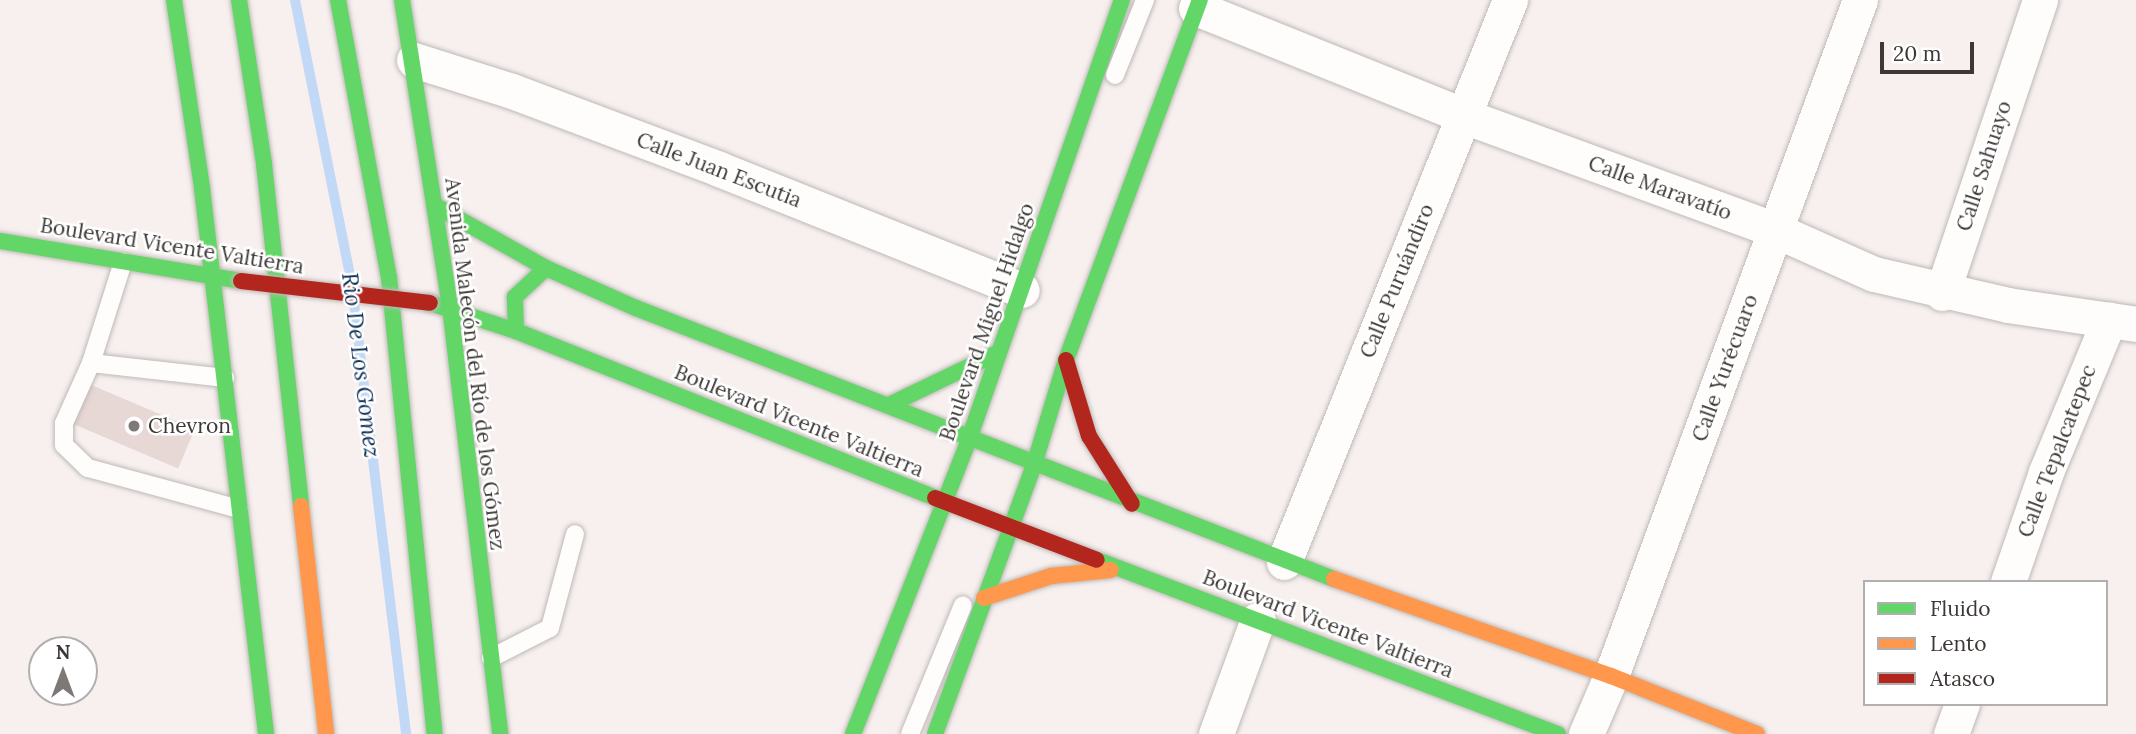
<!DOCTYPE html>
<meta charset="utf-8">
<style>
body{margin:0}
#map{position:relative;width:2136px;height:734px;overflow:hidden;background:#f7f0ee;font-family:Lora,serif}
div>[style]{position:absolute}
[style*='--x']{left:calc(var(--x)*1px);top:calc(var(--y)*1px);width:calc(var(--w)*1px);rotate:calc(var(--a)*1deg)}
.stream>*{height:10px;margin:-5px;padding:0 5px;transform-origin:5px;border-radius:5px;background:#c2d8f7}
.building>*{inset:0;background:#e7d7d5;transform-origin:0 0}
.roads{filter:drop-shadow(0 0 2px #beb9b7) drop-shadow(0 0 2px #beb9b7)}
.lane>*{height:18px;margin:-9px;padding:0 9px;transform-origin:9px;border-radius:9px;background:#fefdfc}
.street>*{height:35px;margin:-17.5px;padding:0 17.5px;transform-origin:17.5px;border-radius:17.5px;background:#fefdfc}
.fast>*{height:16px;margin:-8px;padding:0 8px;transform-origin:8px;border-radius:8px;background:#63d668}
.slow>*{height:16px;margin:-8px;padding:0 8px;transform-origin:8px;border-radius:8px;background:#ff974d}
.jam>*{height:16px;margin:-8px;padding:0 8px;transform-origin:8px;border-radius:8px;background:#b3261e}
.bridges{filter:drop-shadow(0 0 2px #beb9b7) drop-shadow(0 0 2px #beb9b7)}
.jam-bridge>*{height:16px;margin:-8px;padding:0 8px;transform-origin:8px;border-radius:8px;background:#b3261e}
.dots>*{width:19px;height:19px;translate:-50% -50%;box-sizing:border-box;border:4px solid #fff;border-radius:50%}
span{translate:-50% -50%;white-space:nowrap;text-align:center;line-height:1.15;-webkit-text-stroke:5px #fff;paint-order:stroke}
.street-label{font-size:21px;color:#3d3836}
.poi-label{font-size:21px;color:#3d3836}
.left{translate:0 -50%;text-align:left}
.water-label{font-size:23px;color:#082c54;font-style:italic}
.legend{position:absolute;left:1863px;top:580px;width:245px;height:126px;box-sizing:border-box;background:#fff;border:2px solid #b1afaf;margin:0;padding:9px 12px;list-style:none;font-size:21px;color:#3d3836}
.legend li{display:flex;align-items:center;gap:14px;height:35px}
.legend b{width:35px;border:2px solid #b1afaf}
.north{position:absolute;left:28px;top:636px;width:70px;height:70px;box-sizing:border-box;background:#fff;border:2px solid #b1afaf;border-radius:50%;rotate:0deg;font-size:19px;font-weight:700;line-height:28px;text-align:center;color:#3d3836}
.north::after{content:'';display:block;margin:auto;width:24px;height:32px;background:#7e7876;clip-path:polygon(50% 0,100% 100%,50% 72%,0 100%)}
.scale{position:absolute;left:1880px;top:42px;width:94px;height:32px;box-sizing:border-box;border:4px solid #3d3836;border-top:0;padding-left:9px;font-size:21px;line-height:24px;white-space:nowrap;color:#3d3836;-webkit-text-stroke:5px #fff;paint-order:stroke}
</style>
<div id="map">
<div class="stream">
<div style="--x:295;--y:0;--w:290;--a:78.7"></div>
<div style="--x:354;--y:303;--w:434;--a:83.1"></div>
</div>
<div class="building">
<div style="left:89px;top:384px;width:115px;height:43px;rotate:23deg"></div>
</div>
<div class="roads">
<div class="lane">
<div style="--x:1115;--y:75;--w:81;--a:-68.2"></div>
<div style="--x:123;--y:262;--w:106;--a:107.6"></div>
<div style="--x:91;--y:363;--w:66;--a:114.2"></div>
<div style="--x:64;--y:423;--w:22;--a:90"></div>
<div style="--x:64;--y:445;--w:33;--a:44"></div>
<div style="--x:88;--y:468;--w:156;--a:15.2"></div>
<div style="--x:91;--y:363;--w:135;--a:6.4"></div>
<div style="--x:491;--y:658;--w:66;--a:-27"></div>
<div style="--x:550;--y:628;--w:97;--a:-75.1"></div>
<div style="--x:910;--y:734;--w:139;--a:-67.7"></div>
</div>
<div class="street">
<div style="--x:1196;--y:8;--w:289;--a:21.9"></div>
<div style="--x:1464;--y:116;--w:331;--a:20.1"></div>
<div style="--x:1775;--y:230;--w:108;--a:24"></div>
<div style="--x:1874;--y:274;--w:138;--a:13"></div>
<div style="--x:2008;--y:305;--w:129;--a:8.4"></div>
<div style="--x:414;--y:60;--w:103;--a:17.6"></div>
<div style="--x:512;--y:91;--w:221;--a:20.6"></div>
<div style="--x:719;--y:169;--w:326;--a:21.8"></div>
<div style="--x:1942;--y:293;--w:309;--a:-71.5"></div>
<div style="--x:1284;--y:562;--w:606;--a:-68.09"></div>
<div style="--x:2008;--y:582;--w:116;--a:-70.9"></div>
<div style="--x:2046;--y:472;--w:165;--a:-67.5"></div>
<div style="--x:1216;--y:734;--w:122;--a:-69.9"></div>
<div style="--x:1586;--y:734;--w:63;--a:-66.7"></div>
<div style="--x:1611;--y:676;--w:720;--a:-69.78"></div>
<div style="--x:1951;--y:734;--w:32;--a:-70"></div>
</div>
<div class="fast">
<div style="--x:174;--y:0;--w:190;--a:81.5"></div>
<div style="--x:202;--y:188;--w:550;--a:83.31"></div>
<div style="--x:239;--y:0;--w:166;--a:81.3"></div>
<div style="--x:264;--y:164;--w:344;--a:83.8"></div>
<div style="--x:338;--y:0;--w:282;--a:79.6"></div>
<div style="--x:389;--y:277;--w:459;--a:84.3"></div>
<div style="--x:402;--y:0;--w:310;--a:81.1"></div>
<div style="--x:450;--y:306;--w:431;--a:83.3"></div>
<div style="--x:434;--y:205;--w:129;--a:29.4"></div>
<div style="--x:546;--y:268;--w:98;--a:24"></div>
<div style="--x:636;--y:308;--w:749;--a:21.22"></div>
<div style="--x:0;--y:241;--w:239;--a:9.4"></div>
<div style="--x:430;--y:303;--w:90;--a:18"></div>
<div style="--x:516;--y:331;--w:451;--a:21.7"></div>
<div style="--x:516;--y:331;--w:34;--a:-92"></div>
<div style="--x:515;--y:297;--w:42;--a:-43.1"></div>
<div style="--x:889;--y:405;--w:122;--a:-25.7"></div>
<div style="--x:1097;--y:560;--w:493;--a:20.7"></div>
<div style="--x:853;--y:734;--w:317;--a:-68.5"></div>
<div style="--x:969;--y:439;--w:465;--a:-70.8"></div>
<div style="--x:935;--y:734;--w:287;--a:-69.8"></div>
<div style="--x:1034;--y:465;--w:110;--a:-73.1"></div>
<div style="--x:1066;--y:360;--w:384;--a:-69.6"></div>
</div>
<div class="slow">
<div style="--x:301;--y:506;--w:229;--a:83.7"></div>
<div style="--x:1334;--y:579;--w:293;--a:19.3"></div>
<div style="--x:1611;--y:676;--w:157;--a:21.7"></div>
<div style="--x:984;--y:598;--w:71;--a:-18.2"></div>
<div style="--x:1051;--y:576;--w:60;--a:-5.7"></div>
</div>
<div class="jam">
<div style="--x:1066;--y:360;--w:79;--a:73.2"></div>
<div style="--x:1089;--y:436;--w:80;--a:57.7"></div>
<div style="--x:935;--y:498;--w:173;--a:20.9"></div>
</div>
</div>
<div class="bridges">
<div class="jam-bridge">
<div style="--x:241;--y:281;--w:190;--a:6.6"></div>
</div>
</div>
<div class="dots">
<div style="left:134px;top:426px;background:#7e7876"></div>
</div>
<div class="street-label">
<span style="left:1984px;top:166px;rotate:-72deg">Calle Sahuayo</span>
<span style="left:719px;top:170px;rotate:21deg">Calle Juan Escutia</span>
<span style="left:1660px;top:188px;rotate:20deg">Calle Maravatío</span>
<span style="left:172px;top:246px;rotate:9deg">Boulevard Vicente Valtierra</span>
<span style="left:1397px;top:281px;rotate:-68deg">Calle Puruándiro</span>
<span style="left:987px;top:322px;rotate:-71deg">Boulevard Miguel Hidalgo</span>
<span style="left:475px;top:364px;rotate:83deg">Avenida Malecón del Río de los Gómez</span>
<span style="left:1725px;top:368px;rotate:-70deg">Calle Yurécuaro</span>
<span style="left:799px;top:421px;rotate:22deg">Boulevard Vicente Valtierra</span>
<span style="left:2057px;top:451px;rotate:-69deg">Calle Tepalcatepec</span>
<span style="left:1328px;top:624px;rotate:21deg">Boulevard Vicente Valtierra</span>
</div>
<div class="poi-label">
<span class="left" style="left:148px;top:426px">Chevron</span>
</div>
<div class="water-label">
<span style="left:361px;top:365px;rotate:83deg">Rio De Los Gomez</span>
</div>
<ul class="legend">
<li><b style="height:9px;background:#63d668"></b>Fluido</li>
<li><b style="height:9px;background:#ff974d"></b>Lento</li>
<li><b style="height:9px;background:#b3261e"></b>Atasco</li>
</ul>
<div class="north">N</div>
<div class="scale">20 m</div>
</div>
